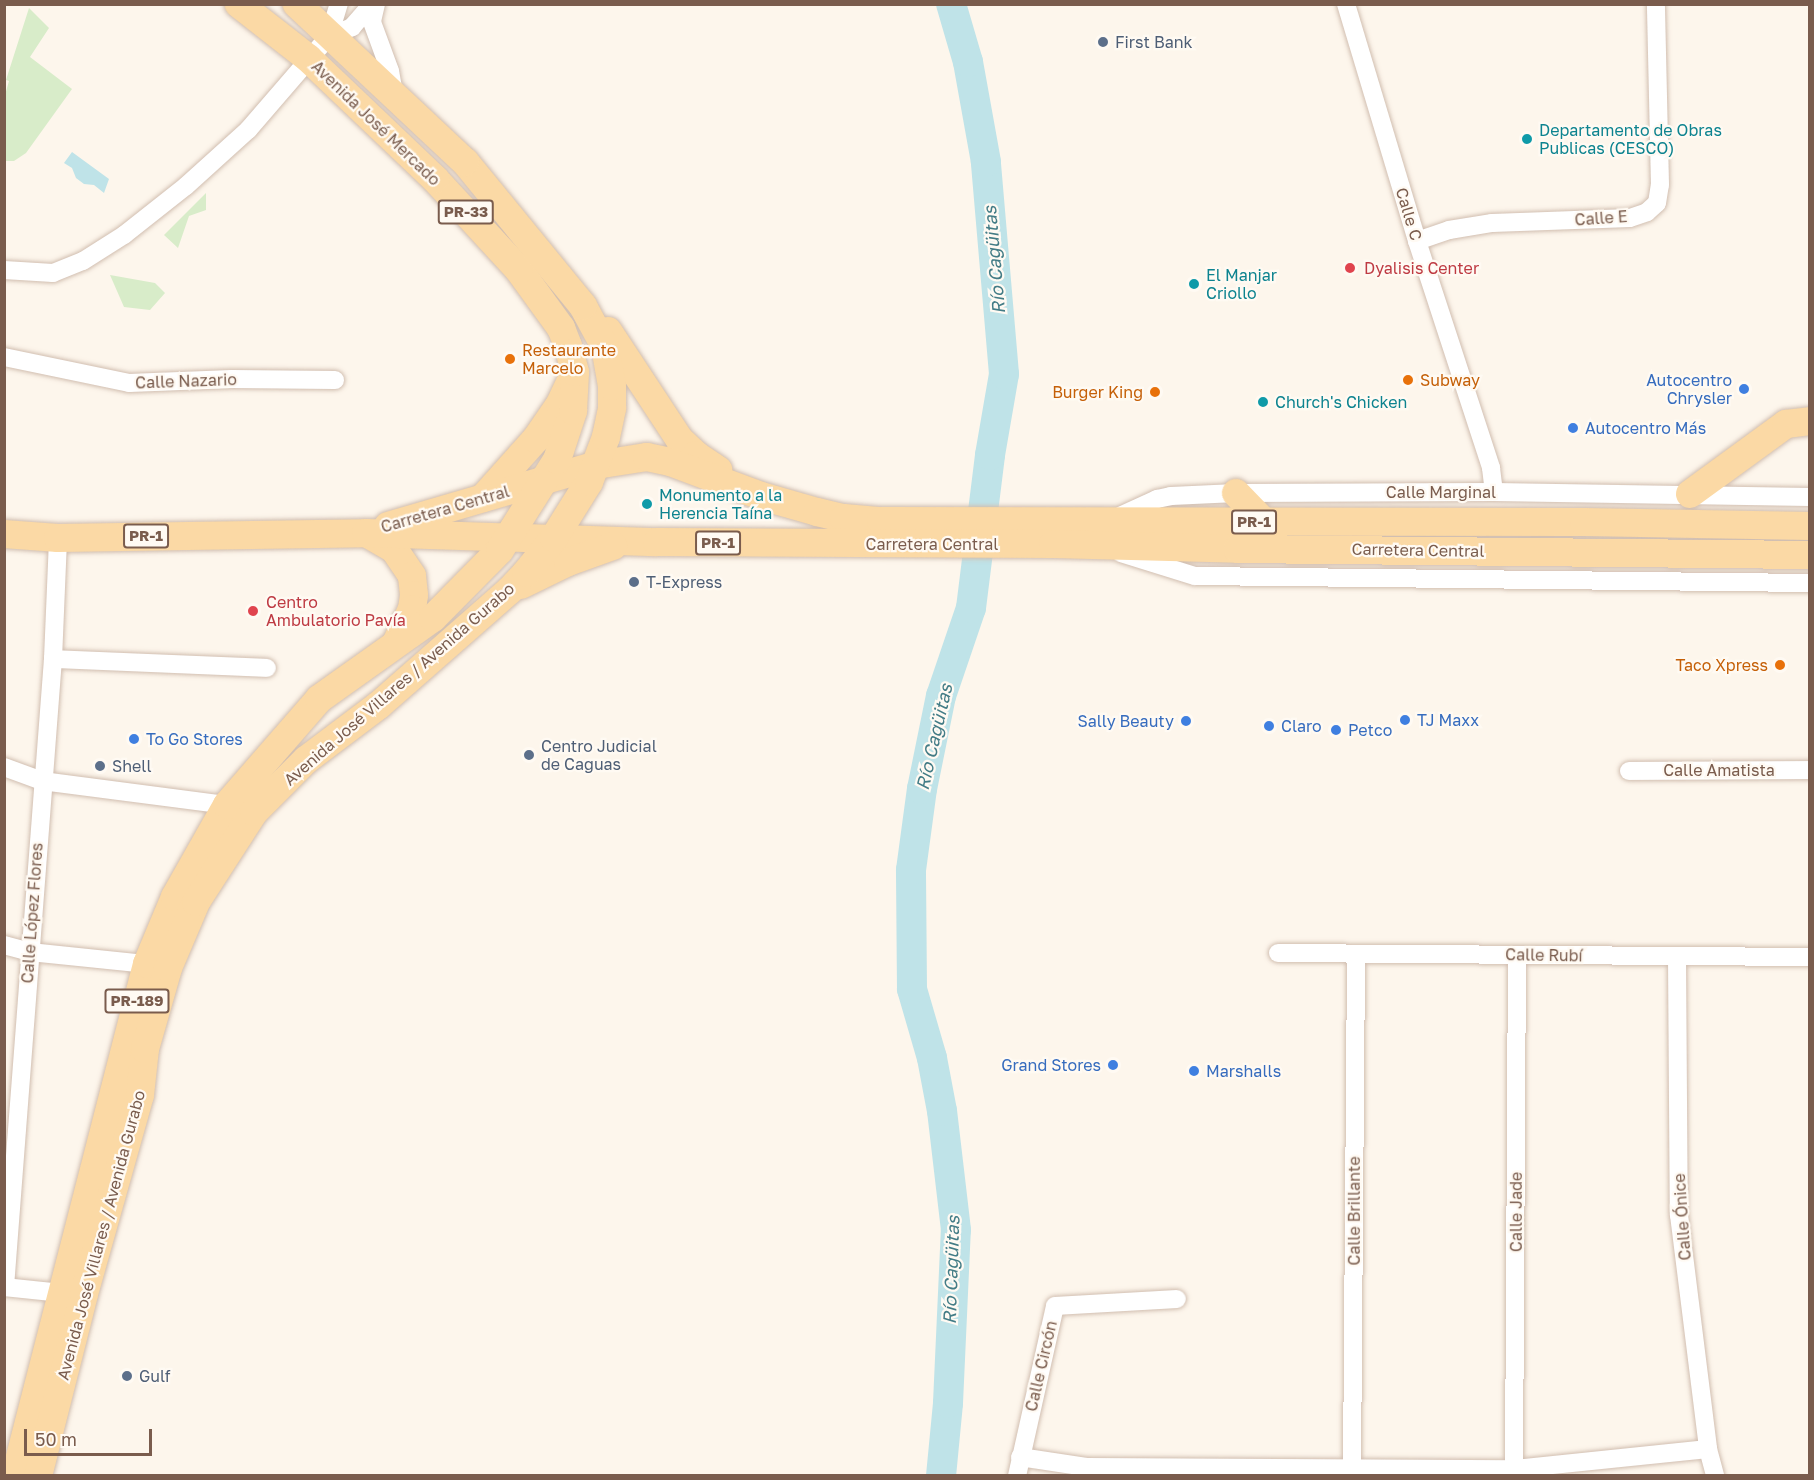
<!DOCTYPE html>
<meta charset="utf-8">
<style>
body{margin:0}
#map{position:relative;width:1814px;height:1480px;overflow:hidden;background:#fdf6ec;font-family:"Golos Text",sans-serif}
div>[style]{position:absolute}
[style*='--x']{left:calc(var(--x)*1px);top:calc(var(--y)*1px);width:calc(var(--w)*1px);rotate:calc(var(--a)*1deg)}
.green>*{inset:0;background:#d8ecc9}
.water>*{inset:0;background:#bfe3e8}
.river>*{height:30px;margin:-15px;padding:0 15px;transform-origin:15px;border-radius:15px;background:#bfe3e8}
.roads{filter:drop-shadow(0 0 2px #d1beb0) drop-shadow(0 0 2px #d1beb0)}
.minor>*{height:18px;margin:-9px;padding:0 9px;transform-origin:9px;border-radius:9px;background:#fff}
.primary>*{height:28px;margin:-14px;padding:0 14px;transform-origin:14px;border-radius:14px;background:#fbd9a5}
.dots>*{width:16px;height:16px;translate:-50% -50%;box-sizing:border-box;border:3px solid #fffaf3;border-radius:50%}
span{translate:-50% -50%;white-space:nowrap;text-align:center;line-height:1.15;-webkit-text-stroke:4.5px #fffaf3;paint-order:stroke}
.shield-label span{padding:2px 4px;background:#fffaf3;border:2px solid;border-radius:4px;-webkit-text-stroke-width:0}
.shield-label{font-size:15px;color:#7a5c4d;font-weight:700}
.service-label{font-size:16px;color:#4e5e75}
.left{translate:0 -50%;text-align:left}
.street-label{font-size:16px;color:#7a5c4d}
.culture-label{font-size:16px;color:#0d838f}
.health-label{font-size:16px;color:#be3a42}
.food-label{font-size:16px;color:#c56008}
.right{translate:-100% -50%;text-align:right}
.shop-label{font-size:16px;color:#366cbe}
.water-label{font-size:18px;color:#437c86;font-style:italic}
.frame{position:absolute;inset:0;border:6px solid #7a5c4d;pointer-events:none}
.scale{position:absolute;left:24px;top:1429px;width:128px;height:27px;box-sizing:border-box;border:3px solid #7a5c4d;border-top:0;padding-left:8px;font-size:18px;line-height:21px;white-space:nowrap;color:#7a5c4d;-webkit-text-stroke:4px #fffaf3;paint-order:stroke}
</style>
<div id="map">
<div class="green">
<div style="clip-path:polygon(29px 8px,49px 28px,30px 57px,72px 89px,26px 153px,14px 161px,5px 161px,5px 95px,9px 81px,6px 80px)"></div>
<div style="clip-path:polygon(206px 193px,206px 210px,189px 216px,178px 248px,164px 235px)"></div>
<div style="clip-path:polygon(110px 275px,155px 283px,165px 293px,150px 310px,124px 307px)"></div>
</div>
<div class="water">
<div style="clip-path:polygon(72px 152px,109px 179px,104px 193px,94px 185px,84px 184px,76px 178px,72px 168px,64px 163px)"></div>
</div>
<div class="river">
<div style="--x:941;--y:1476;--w:73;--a:-84.5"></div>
<div style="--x:948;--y:1403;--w:173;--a:-87.4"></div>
<div style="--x:956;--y:1230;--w:120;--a:-96.7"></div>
<div style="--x:942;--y:1111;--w:54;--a:-100.7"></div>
<div style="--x:932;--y:1058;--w:72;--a:-106.2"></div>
<div style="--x:912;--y:989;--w:119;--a:-90.5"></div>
<div style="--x:911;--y:870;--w:82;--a:-82.3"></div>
<div style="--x:922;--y:789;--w:95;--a:-78.5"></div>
<div style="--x:941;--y:696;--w:93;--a:-71.2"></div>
<div style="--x:971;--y:608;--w:154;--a:-82.9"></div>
<div style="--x:990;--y:455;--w:82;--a:-80.2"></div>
<div style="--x:1004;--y:374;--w:213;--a:-94.9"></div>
<div style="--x:986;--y:162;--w:102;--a:-100.2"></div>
<div style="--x:968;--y:62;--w:60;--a:-106.3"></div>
</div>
<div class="roads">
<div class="minor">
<div style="--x:376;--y:4;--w:18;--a:103"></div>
<div style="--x:372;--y:22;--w:52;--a:69.8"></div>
<div style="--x:390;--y:71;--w:23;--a:80"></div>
<div style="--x:1346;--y:4;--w:247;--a:73.3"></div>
<div style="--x:1417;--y:241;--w:239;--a:71.9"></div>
<div style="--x:1491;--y:468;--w:24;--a:83"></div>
<div style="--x:329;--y:36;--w:25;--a:-21"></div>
<div style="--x:352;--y:27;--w:30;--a:-49"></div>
<div style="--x:1417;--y:241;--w:34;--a:-19"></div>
<div style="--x:1449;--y:230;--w:44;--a:-9.2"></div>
<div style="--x:1492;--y:223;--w:138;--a:-2.1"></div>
<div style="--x:1630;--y:218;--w:18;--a:-19"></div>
<div style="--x:1647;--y:212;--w:13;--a:-42"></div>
<div style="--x:1657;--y:203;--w:18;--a:-81"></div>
<div style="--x:1660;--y:185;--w:181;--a:-91.3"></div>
<div style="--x:4;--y:270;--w:49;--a:3.5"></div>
<div style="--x:53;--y:273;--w:32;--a:-22"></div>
<div style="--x:83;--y:261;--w:49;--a:-32.4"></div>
<div style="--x:124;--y:235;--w:79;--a:-38.3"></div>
<div style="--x:186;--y:186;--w:84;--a:-42.1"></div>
<div style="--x:248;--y:130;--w:124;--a:-49.2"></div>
<div style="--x:329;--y:36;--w:34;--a:-73"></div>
<div style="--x:4;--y:357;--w:128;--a:11.7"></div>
<div style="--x:129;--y:383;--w:103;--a:-2.2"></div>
<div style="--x:232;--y:379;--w:103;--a:0.6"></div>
<div style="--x:1120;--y:516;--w:41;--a:-24.7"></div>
<div style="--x:1157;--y:499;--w:14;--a:-12"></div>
<div style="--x:1171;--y:496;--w:65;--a:-2.6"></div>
<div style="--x:1236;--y:493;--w:258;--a:-0.2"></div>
<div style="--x:1494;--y:492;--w:316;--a:0.9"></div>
<div style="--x:1121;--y:553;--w:77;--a:17.3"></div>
<div style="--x:1195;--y:576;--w:615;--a:0.65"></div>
<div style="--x:53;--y:659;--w:214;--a:2.4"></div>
<div style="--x:4;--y:767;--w:40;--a:20.2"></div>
<div style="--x:42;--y:781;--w:187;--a:7.4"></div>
<div style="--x:1629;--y:771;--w:181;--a:-0.3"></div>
<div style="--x:4;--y:945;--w:27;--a:15"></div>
<div style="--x:30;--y:952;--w:118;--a:5.9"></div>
<div style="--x:1278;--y:953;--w:532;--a:0.43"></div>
<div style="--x:1677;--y:957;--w:258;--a:89.6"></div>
<div style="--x:1679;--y:1215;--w:236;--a:82.9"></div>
<div style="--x:1708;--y:1449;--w:28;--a:75"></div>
<div style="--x:4;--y:1287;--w:58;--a:5.9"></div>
<div style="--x:5;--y:1287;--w:630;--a:-85.63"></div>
<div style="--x:53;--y:659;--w:121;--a:-87.6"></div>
<div style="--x:1020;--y:1457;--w:67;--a:8.6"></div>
<div style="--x:1086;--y:1467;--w:428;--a:0.3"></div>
<div style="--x:1514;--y:1469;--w:195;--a:-5.9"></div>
<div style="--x:1352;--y:1468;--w:514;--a:-89.55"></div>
<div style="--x:1514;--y:1469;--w:514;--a:-89.67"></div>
<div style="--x:1017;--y:1476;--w:174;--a:-77.4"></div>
<div style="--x:1055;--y:1306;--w:122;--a:-3.3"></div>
</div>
<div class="primary">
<div style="--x:608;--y:331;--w:131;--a:56.6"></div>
<div style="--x:680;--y:440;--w:22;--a:43"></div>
<div style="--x:696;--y:455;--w:27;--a:34"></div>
<div style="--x:1236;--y:493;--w:40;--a:46"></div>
<div style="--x:1690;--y:494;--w:119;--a:-36.1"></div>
<div style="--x:1786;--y:424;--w:24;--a:-7"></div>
<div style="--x:483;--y:498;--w:79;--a:-48.1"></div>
<div style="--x:536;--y:439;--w:42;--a:-55.6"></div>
<div style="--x:560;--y:404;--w:21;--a:-65"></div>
<div style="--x:388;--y:526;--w:217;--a:-16.3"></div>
<div style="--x:596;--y:465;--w:52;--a:-8.9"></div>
<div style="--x:647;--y:457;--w:24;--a:12"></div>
<div style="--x:670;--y:462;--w:97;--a:20.5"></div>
<div style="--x:761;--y:496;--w:58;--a:15.9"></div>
<div style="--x:817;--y:512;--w:28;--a:13"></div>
<div style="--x:844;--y:518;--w:37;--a:5"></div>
<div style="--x:881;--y:521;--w:703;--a:0.08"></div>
<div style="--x:1584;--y:522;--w:226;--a:1"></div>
<div style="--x:366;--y:533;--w:32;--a:30"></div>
<div style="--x:394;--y:549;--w:32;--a:56"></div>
<div style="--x:412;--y:576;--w:19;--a:84"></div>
<div style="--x:414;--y:595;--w:14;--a:98"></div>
<div style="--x:412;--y:609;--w:38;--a:115"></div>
<div style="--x:4;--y:534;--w:54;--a:4.2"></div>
<div style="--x:58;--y:538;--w:308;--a:-0.9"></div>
<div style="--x:366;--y:533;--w:291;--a:1.8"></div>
<div style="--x:657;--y:542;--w:396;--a:0.3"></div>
<div style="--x:1053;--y:544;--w:185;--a:1.5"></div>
<div style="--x:1238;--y:549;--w:572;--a:0.6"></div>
<div style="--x:521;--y:585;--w:52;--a:-26.1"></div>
<div style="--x:568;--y:562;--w:48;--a:-19.6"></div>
<div style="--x:15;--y:1476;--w:529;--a:-75.54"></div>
<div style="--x:147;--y:964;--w:73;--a:-67.3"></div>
<div style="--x:175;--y:897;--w:106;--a:-60.5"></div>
<div style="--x:227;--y:805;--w:140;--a:-49"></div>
<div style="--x:319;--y:699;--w:140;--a:-35.4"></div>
<div style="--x:433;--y:618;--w:95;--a:-45.4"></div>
<div style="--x:500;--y:550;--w:107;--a:-57.7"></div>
<div style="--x:557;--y:460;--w:52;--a:-71.9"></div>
<div style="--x:573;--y:411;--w:39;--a:-87"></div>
<div style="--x:575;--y:372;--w:27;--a:-105"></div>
<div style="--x:568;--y:346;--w:19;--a:-111"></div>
<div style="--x:561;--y:328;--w:72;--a:-125.9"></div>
<div style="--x:519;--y:270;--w:124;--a:-132.7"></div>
<div style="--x:435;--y:179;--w:175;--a:-136.4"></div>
<div style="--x:308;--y:58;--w:88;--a:-142"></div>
<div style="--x:38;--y:1476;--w:188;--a:-75.8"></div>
<div style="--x:84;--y:1294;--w:207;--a:-74.3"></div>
<div style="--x:140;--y:1095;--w:46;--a:-83.8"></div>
<div style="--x:145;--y:1049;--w:84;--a:-74.1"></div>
<div style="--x:168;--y:968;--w:72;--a:-67"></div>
<div style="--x:196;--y:902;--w:107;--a:-57.2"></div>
<div style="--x:254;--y:812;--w:74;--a:-45"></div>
<div style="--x:306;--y:760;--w:91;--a:-37"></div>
<div style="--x:379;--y:705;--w:174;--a:-41.3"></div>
<div style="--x:510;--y:590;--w:23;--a:-47"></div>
<div style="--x:526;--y:573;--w:45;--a:-51.3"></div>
<div style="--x:554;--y:538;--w:66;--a:-58"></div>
<div style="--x:589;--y:482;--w:48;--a:-69.3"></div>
<div style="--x:606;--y:437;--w:30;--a:-78"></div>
<div style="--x:612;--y:408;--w:22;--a:-90"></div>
<div style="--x:612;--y:386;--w:40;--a:-100"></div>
<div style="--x:605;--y:347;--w:47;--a:-118.2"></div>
<div style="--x:583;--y:306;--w:186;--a:-129.3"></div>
<div style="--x:465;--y:162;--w:231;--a:-136.8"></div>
</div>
</div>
<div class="dots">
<div style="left:1103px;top:42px;background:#5c6f8a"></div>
<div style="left:1527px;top:139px;background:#0f9aa8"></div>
<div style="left:1350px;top:268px;background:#e0444e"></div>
<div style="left:1194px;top:284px;background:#0f9aa8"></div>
<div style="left:510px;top:359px;background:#e8710a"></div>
<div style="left:1408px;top:380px;background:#e8710a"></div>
<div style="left:1744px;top:389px;background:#3f7fe0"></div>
<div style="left:1155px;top:392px;background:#e8710a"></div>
<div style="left:1263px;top:402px;background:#0f9aa8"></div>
<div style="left:1573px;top:428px;background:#3f7fe0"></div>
<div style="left:647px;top:504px;background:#0f9aa8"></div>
<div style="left:634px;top:582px;background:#5c6f8a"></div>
<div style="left:253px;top:611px;background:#e0444e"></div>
<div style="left:1780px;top:665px;background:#e8710a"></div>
<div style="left:1405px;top:720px;background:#3f7fe0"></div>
<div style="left:1186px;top:721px;background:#3f7fe0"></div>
<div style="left:1269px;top:726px;background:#3f7fe0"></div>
<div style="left:1336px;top:730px;background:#3f7fe0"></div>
<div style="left:134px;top:739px;background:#3f7fe0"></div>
<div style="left:529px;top:755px;background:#5c6f8a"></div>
<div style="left:100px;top:766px;background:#5c6f8a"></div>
<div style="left:1113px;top:1065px;background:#3f7fe0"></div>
<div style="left:1194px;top:1071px;background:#3f7fe0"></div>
<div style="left:127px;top:1376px;background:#5c6f8a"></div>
</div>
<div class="shield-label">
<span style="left:466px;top:212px">PR-33</span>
<span style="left:1254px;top:522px">PR-1</span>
<span style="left:146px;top:536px">PR-1</span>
<span style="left:718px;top:543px">PR-1</span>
<span style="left:137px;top:1001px">PR-189</span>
</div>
<div class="service-label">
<span class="left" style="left:1115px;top:42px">First Bank</span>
<span class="left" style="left:646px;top:582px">T-Express</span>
<span class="left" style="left:541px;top:755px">Centro Judicial<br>de Caguas</span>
<span class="left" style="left:112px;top:766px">Shell</span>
<span class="left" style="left:139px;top:1376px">Gulf</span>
</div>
<div class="street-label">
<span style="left:376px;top:123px;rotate:44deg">Avenida José Mercado</span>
<span style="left:1409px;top:214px;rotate:73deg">Calle C</span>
<span style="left:1601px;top:218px;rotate:-4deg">Calle E</span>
<span style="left:186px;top:381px;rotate:-2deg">Calle Nazario</span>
<span style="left:1441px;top:492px">Calle Marginal</span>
<span style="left:445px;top:509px;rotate:-16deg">Carretera Central</span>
<span style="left:932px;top:544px">Carretera Central</span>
<span style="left:1418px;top:550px;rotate:1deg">Carretera Central</span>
<span style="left:399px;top:684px;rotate:-41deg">Avenida José Villares / Avenida Gurabo</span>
<span style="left:1719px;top:770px">Calle Amatista</span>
<span style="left:32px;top:913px;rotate:-86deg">Calle López Flores</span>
<span style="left:1544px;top:955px;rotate:1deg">Calle Rubí</span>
<span style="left:1354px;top:1211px;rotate:-90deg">Calle Brillante</span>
<span style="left:1516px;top:1212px;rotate:-90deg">Calle Jade</span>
<span style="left:1682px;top:1217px;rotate:-94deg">Calle Ónice</span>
<span style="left:101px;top:1235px;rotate:-75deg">Avenida José Villares / Avenida Gurabo</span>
<span style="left:1041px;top:1366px;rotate:-77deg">Calle Circón</span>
</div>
<div class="culture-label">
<span class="left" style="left:1539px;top:139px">Departamento de Obras<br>Publicas (CESCO)</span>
<span class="left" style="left:1206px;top:284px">El Manjar<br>Criollo</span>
<span class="left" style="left:1275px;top:402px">Church's Chicken</span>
<span class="left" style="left:659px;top:504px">Monumento a la<br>Herencia Taína</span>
</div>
<div class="health-label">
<span class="left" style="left:1364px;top:268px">Dyalisis Center</span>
<span class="left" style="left:266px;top:611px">Centro<br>Ambulatorio Pavía</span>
</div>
<div class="food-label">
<span class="left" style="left:522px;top:359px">Restaurante<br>Marcelo</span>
<span class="left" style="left:1420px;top:380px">Subway</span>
<span class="right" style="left:1143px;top:392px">Burger King</span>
<span class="right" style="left:1768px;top:665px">Taco Xpress</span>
</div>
<div class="shop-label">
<span class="right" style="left:1732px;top:389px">Autocentro<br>Chrysler</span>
<span class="left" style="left:1585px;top:428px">Autocentro Más</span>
<span class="left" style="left:1417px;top:720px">TJ Maxx</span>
<span class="right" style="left:1174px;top:721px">Sally Beauty</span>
<span class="left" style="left:1281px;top:726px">Claro</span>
<span class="left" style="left:1348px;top:730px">Petco</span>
<span class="left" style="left:146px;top:739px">To Go Stores</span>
<span class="right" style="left:1101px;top:1065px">Grand Stores</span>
<span class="left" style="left:1206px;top:1071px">Marshalls</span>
</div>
<div class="water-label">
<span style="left:994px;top:260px;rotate:-95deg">Río Cagüitas</span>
<span style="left:934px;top:737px;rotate:-77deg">Río Cagüitas</span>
<span style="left:951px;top:1270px;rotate:-88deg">Río Cagüitas</span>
</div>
<div class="frame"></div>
<div class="scale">50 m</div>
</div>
